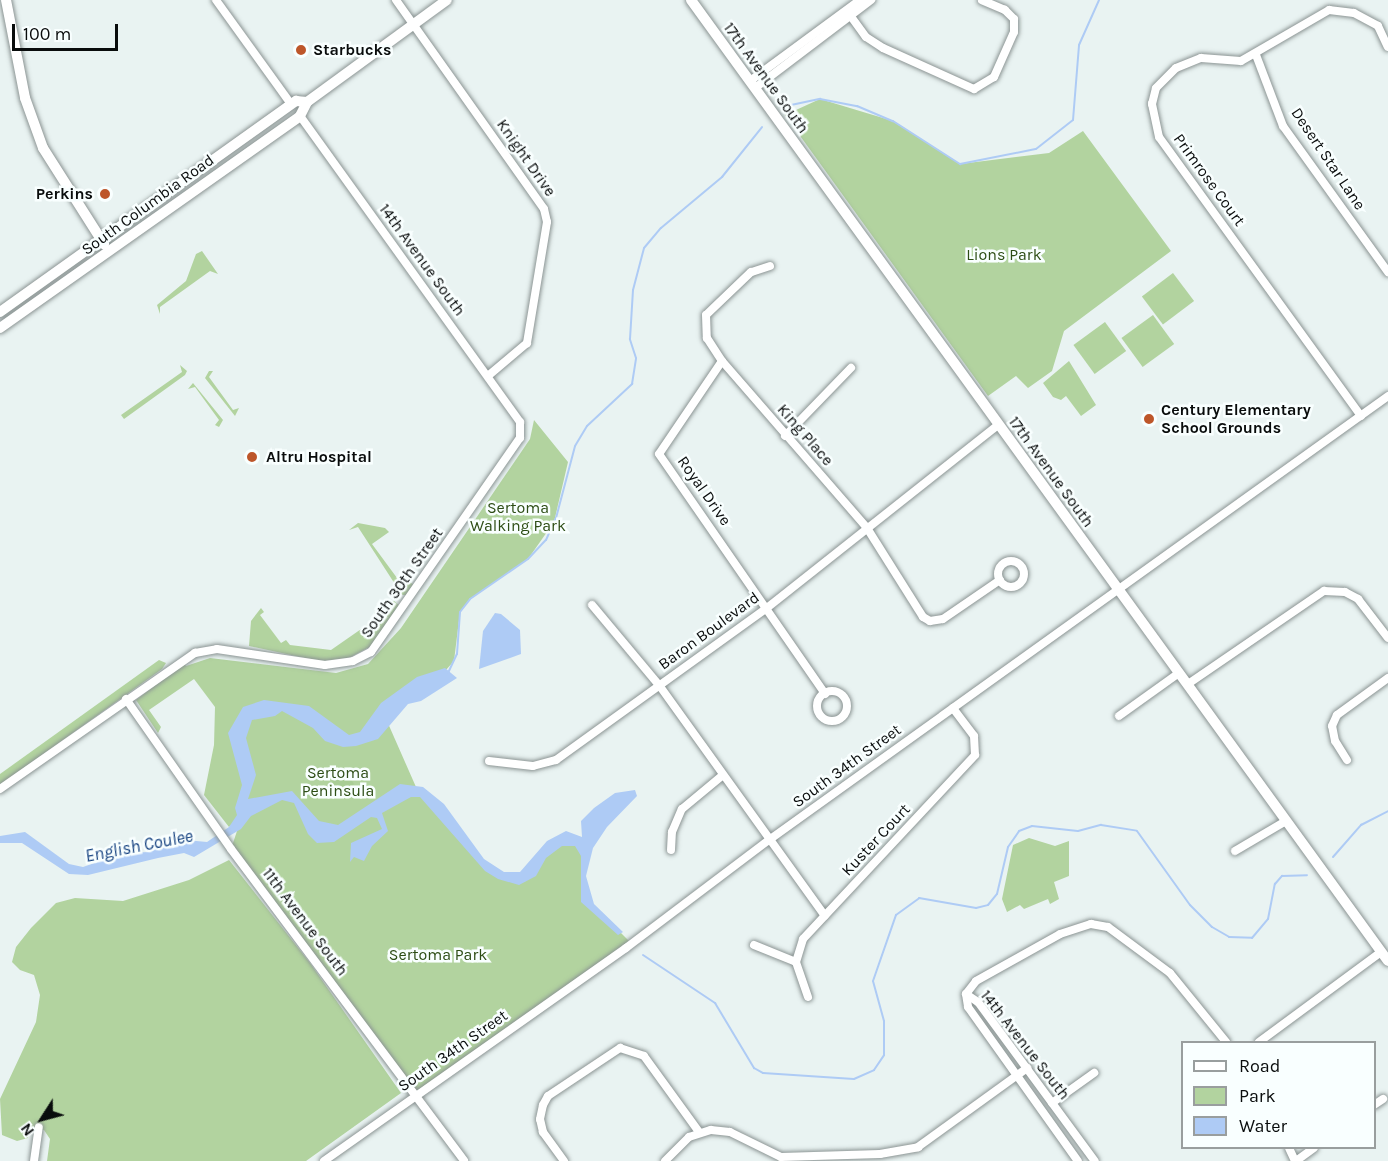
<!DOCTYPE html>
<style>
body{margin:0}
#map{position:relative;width:1388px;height:1161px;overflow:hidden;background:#e9f3f2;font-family:Karla,sans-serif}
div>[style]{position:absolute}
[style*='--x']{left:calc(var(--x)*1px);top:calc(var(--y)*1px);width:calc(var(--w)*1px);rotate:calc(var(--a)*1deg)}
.green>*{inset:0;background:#b2d39f;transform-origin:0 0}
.forest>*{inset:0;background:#a9cd95}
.water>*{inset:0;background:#aecbf5}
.stream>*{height:2px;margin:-1px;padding:0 1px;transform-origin:1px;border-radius:1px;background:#aecbf5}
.roads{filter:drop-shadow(0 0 2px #8b9493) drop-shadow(0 0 2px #8b9493)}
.street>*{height:8px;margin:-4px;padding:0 4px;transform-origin:4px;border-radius:4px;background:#fff}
.street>.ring{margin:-4px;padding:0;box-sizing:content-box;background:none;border:8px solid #fff;border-radius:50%}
.secondary>*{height:10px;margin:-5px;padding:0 5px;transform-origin:5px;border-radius:5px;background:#fff}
.dots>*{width:16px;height:16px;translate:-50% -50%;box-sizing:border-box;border:3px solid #f9ffff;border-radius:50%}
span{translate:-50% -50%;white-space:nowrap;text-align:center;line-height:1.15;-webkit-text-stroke:5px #f9ffff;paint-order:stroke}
.poi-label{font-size:16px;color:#090c0c;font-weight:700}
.left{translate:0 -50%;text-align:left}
.right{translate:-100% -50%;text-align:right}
.street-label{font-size:16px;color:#090c0c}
.park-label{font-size:16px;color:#2d4d15}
.water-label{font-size:18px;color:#164280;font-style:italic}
.legend{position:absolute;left:1181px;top:1041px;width:195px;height:108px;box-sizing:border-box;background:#f9ffff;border:2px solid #999e9e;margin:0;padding:8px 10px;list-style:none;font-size:18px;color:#090c0c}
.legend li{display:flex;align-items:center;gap:12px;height:30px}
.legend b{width:30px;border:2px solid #999e9e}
.north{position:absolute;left:12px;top:1089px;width:60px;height:60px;-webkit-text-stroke:4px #f9ffff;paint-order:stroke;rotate:234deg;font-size:16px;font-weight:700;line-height:24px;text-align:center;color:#090c0c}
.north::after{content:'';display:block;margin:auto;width:21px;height:27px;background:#090c0c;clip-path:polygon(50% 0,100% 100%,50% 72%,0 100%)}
.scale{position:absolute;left:12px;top:24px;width:106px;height:27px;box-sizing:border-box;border:3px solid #090c0c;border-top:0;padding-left:8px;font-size:18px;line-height:21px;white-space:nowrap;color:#090c0c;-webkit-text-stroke:4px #f9ffff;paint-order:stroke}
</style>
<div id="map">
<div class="green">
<div style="clip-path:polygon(820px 99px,893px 121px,960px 164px,1049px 153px,1083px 131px,1171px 251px,1064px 331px,1052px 371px,1028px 388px,1016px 376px,988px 396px,785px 115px)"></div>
<div style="clip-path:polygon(202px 251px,218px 274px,210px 271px,160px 307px,160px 314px,157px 305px,186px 281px,196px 254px)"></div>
<div style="left:1173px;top:273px;width:35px;height:39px;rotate:53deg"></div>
<div style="left:1153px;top:315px;width:36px;height:39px;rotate:54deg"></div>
<div style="left:1105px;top:322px;width:36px;height:39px;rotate:54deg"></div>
<div style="clip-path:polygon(1069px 361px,1096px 405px,1081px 416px,1066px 396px,1061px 400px,1053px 397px,1043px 383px)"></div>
<div style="clip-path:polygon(180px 365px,187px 371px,185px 375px,124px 419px,121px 415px,182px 372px)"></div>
<div style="clip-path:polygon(209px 371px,213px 371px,209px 377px,233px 410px,239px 408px,235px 416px,205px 378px)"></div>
<div style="clip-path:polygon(193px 383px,223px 420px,219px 427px,215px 425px,219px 420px,195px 387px,188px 389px)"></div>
<div style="clip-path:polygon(534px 420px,568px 462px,554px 522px,528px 559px,470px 599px,460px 612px,454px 661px,428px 690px,383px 712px,416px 787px,481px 863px,518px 879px,564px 836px,585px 844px,583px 882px,590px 902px,629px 941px,417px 1096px,231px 849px,242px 816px,229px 827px,204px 795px,214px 745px,215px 707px,194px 679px,149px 710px,161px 727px,158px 733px,136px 700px,184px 663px,186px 666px,210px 658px,336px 673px,368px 664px,401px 628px,530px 439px)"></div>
<div style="clip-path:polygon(358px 523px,385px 528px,389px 532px,372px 544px,400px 582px,405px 579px,413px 584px,407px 595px,402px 595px,358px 527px,349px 530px)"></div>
<div style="clip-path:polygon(394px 601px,399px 605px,371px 646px,347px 659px,319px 661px,249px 646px,251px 621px,261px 608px,264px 612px,260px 615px,281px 643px,286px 640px,290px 645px,331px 650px,377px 618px,374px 613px)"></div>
<div style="clip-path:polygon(159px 660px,166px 663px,162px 669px,0 785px,0 774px)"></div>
<div style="clip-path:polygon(1029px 838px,1055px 846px,1069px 841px,1069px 876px,1054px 882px,1059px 899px,1050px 904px,1048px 899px,1024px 909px,1020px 905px,1007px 912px,1002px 899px,1013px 845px)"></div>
<div style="clip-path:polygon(229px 860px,310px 963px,401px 1093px,306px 1161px,47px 1161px,50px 1139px,44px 1130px,29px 1129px,28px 1138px,17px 1141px,2px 1135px,0 1099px,36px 1022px,40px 995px,34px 975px,20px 970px,12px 962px,16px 947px,31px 928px,56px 903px,75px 898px,123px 901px,189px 880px)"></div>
</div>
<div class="forest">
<div style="clip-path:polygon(338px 769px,346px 772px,354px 784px,343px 798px,329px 789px)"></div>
</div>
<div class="water">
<div style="clip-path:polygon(495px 613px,501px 614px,520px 630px,521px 654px,479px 669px,483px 631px)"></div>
<div style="clip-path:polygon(445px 668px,457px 678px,421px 701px,408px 704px,378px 739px,356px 746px,343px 747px,325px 741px,313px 728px,282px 711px,275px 716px,252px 720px,246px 738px,256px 775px,248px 799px,292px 791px,319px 821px,338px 825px,400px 784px,423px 787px,444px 804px,484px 859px,504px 872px,520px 872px,547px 841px,566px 831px,582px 837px,581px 821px,594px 808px,615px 793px,635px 790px,637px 796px,607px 827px,593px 848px,586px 876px,594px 904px,623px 932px,618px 935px,581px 902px,581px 856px,575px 846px,562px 846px,546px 858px,536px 876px,519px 885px,498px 879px,485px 871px,420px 797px,411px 797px,382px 813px,388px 831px,372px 846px,364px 861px,354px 857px,350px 862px,351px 843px,382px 829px,377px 818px,371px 817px,334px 842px,317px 843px,308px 834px,294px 803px,282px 800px,251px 816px,241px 829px,194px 857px,184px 853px,158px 858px,88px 875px,69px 874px,22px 843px,0 843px,0 836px,25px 832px,69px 864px,83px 867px,123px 853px,150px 852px,175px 839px,207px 842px,229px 827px,237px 815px,235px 808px,242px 785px,228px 733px,243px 707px,264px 700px,309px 706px,349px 735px,360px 732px,381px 703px,417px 677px)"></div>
</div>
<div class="stream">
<div style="--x:791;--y:105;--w:30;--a:-12"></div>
<div style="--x:820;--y:99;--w:38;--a:11"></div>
<div style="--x:857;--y:106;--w:39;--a:23"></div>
<div style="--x:893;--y:121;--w:80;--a:32.7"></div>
<div style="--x:960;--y:164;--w:77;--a:-11.2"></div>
<div style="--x:1036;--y:149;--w:47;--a:-38.1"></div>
<div style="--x:1073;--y:120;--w:75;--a:-85.4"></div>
<div style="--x:1079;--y:45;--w:49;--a:-66"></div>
<div style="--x:448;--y:673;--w:21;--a:-65"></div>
<div style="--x:457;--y:654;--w:42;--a:-85.9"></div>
<div style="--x:460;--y:612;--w:16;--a:-52"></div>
<div style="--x:470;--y:599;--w:70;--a:-34.6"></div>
<div style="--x:528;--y:559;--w:26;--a:-47"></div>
<div style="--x:546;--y:540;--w:24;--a:-66"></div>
<div style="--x:556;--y:518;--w:74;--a:-75.2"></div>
<div style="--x:575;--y:446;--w:23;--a:-59"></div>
<div style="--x:587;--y:426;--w:62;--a:-43"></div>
<div style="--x:632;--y:384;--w:26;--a:-81"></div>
<div style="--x:636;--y:358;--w:20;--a:-108"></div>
<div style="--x:630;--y:339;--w:49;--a:-86.5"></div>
<div style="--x:633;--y:290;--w:43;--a:-75.3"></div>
<div style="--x:644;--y:248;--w:26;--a:-50"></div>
<div style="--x:661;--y:228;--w:80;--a:-39.9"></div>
<div style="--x:722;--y:177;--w:64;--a:-51.3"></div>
<div style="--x:1333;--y:857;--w:43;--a:-48.8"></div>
<div style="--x:1361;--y:825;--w:30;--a:-27"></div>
<div style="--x:643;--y:955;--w:87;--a:33.7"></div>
<div style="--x:715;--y:1003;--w:76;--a:59"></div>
<div style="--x:754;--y:1068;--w:10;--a:29"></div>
<div style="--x:763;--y:1073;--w:91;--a:3.8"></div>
<div style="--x:854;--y:1079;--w:22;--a:-24"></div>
<div style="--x:874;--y:1070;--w:18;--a:-56"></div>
<div style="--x:884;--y:1055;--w:34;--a:-90"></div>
<div style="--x:884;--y:1021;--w:41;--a:-105.4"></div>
<div style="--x:873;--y:981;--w:70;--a:-70.8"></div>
<div style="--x:896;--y:915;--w:29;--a:-36"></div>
<div style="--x:919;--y:898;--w:58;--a:10"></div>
<div style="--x:976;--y:908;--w:12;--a:-14"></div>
<div style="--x:988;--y:905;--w:14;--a:-51"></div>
<div style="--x:997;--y:894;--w:48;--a:-76.8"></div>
<div style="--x:1008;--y:847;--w:19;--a:-55"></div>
<div style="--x:1019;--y:831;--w:14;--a:-21"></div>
<div style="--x:1032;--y:826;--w:46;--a:6.2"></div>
<div style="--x:1078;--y:831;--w:24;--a:-15"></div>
<div style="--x:1101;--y:825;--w:36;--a:9"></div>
<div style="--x:1137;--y:831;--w:91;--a:54.4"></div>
<div style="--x:1190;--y:905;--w:31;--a:45"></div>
<div style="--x:1212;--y:927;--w:20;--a:30"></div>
<div style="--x:1229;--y:937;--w:23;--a:2"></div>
<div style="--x:1252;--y:938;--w:25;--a:-50"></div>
<div style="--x:1268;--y:919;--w:36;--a:-79"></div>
<div style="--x:1275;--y:884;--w:11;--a:-49"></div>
<div style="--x:1282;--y:876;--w:25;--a:-2"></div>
</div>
<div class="roads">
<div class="street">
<div style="--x:216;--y:0;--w:128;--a:54.2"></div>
<div style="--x:396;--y:0;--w:256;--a:54.7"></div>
<div style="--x:544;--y:209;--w:13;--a:77"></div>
<div style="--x:547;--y:222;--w:123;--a:99.4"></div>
<div style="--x:527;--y:343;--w:51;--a:139.8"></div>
<div style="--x:847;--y:11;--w:32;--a:54"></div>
<div style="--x:866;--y:37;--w:20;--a:33"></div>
<div style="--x:883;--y:48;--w:100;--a:24.3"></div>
<div style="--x:974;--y:89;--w:23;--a:-31"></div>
<div style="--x:994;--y:77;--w:49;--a:-66"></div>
<div style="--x:1014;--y:32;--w:13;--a:-90"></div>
<div style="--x:1014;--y:19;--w:13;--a:-135"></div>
<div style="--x:1005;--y:10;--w:25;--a:-157"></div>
<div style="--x:1256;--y:55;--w:76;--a:69.2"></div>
<div style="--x:1283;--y:126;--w:180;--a:54.3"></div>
<div style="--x:750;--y:81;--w:137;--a:-36.4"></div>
<div style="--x:755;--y:88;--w:146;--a:-37.2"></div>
<div style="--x:770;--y:266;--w:20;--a:162"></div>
<div style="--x:751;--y:272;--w:62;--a:136.3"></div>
<div style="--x:706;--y:315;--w:23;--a:88"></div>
<div style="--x:707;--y:338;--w:27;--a:57"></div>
<div style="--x:722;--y:361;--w:221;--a:49"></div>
<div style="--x:867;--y:528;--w:105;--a:57.8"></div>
<div style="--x:923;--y:617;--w:8;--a:30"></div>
<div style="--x:930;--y:621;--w:13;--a:-9"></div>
<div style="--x:943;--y:619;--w:69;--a:-34.4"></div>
<div style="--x:722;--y:361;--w:112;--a:124.1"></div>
<div style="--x:659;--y:454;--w:292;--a:55.3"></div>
<div style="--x:1361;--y:416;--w:344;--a:-125.9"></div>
<div style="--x:1159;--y:137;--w:34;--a:-102"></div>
<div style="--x:1152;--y:104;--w:16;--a:-76"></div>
<div style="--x:1156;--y:88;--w:28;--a:-45"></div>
<div style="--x:1176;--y:68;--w:27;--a:-22"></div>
<div style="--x:1201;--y:58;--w:40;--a:4.3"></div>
<div style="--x:1241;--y:61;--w:102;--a:-30.1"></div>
<div style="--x:1329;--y:10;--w:25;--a:7"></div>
<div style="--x:1354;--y:13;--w:27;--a:28"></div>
<div style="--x:1378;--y:26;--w:23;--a:65"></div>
<div style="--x:785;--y:436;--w:95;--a:-45.9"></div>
<div class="ring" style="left:998px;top:561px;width:18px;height:18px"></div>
<div style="--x:592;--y:605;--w:104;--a:50.1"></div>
<div style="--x:659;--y:685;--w:284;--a:54.3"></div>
<div style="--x:1188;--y:684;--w:165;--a:-34.4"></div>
<div style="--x:1324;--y:591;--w:21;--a:3"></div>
<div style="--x:1345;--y:592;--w:15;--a:28"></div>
<div style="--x:1358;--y:599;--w:49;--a:52.4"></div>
<div class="ring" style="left:817px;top:691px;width:22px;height:22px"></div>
<div style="--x:126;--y:699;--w:183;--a:55"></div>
<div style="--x:231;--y:849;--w:389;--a:53.2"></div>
<div style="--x:1119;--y:716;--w:74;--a:-35.6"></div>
<div style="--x:1347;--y:760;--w:22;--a:-122"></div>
<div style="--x:1335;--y:741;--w:15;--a:-101"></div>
<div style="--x:1332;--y:726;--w:12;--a:-66"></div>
<div style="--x:1337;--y:715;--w:63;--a:-36"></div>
<div style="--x:489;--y:761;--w:44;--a:6.5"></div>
<div style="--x:533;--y:766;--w:24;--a:-15"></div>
<div style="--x:556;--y:760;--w:260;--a:-35.8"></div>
<div style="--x:767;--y:608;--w:295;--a:-38.4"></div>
<div style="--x:0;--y:789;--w:238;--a:-34.9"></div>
<div style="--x:195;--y:653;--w:22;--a:-10"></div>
<div style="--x:217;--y:649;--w:109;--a:8.4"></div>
<div style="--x:325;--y:665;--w:28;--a:-8"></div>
<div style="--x:353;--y:661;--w:20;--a:-27"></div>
<div style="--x:371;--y:652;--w:261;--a:-55.2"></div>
<div style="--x:520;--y:438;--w:16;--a:-90"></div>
<div style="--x:520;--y:422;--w:377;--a:-125.7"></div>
<div style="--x:671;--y:850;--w:18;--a:-87"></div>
<div style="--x:672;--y:832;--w:25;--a:-67"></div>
<div style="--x:682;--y:809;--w:53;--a:-39.7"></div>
<div style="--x:1235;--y:851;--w:59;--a:-30.5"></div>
<div style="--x:754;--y:945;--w:45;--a:22"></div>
<div style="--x:966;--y:994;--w:16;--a:-52"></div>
<div style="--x:976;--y:981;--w:96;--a:-29.2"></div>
<div style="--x:1060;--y:934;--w:33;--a:-18"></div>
<div style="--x:1091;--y:924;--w:17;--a:10"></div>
<div style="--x:1108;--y:927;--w:77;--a:36.6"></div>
<div style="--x:1170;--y:973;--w:89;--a:50.9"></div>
<div style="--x:966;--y:994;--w:14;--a:34"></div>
<div style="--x:978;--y:1002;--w:197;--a:53.7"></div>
<div style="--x:966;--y:994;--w:13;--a:81"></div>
<div style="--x:968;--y:1007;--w:189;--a:54.5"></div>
<div style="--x:808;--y:997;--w:37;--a:-109"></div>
<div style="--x:796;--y:962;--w:24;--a:-73"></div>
<div style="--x:803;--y:939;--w:252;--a:-46.9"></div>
<div style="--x:975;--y:755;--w:19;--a:-93"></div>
<div style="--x:974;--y:736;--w:35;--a:-127"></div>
<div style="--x:1259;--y:1042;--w:152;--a:-36.4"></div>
<div style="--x:1052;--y:1103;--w:52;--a:-35.5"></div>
<div style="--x:1374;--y:1105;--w:11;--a:-34"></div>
<div style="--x:1289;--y:1148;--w:14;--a:65"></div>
<div style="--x:34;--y:1161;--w:34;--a:-82"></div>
<div style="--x:324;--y:1161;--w:370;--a:-35.2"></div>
<div style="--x:626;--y:948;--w:179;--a:-37.1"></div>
<div style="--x:769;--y:840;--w:762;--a:-35.65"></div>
<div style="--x:564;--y:1161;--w:36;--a:-126"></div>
<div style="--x:543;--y:1132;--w:13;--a:-103"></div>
<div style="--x:540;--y:1119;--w:14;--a:-78"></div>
<div style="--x:543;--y:1105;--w:10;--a:-61"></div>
<div style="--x:548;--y:1096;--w:87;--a:-33.7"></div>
<div style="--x:620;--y:1048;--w:25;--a:18"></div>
<div style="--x:644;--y:1056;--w:94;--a:54.1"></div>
<div style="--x:665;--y:1161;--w:34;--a:-45"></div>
<div style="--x:689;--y:1137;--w:23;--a:-18"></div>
<div style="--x:711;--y:1130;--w:19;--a:6"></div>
<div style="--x:730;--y:1132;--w:57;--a:26.1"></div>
<div style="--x:781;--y:1157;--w:99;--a:-1.7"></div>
<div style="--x:880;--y:1154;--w:39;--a:-10"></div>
<div style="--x:918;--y:1147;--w:135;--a:-35.9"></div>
<div style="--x:1296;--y:1161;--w:22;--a:-36"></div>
</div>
<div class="secondary">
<div style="--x:6;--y:0;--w:100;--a:79"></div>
<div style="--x:25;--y:98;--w:53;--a:70.2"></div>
<div style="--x:43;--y:148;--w:114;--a:57.6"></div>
<div style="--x:691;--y:0;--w:1187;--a:54.05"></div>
<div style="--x:0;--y:312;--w:364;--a:-35.5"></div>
<div style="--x:296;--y:101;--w:11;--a:5"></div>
<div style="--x:0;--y:328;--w:367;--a:-35.2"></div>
<div style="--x:300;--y:116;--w:16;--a:-63"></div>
<div style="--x:307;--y:102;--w:173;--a:-36.1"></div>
</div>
</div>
<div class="dots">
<div style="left:301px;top:50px;background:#bd562a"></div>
<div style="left:105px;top:194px;background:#bd562a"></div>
<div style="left:1149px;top:419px;background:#bd562a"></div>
<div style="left:252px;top:457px;background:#bd562a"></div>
</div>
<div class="poi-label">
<span class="left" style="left:313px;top:50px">Starbucks</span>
<span class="right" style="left:93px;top:194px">Perkins</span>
<span class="left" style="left:1161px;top:419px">Century Elementary<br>School Grounds</span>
<span class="left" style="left:266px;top:457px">Altru Hospital</span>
</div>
<div class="street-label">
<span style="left:766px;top:78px;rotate:54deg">17th Avenue South</span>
<span style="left:526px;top:158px;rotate:55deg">Knight Drive</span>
<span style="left:1328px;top:159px;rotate:56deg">Desert Star Lane</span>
<span style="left:1209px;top:180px;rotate:54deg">Primrose Court</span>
<span style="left:148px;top:205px;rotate:-36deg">South Columbia Road</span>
<span style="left:422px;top:260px;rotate:54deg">14th Avenue South</span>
<span style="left:805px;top:435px;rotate:49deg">King Place</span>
<span style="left:1051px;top:472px;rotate:54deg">17th Avenue South</span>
<span style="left:704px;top:491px;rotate:55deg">Royal Drive</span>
<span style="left:402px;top:583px;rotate:-55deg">South 30th Street</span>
<span style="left:709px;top:631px;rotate:-36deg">Baron Boulevard</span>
<span style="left:847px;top:766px;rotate:-36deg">South 34th Street</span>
<span style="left:876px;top:840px;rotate:-47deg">Kuster Court</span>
<span style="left:305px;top:922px;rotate:53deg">11th Avenue South</span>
<span style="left:1025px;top:1045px;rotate:52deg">14th Avenue South</span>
<span style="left:453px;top:1051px;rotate:-35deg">South 34th Street</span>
</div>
<div class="park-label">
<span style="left:1004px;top:255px">Lions Park</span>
<span style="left:518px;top:517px">Sertoma<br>Walking Park</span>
<span style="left:338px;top:782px">Sertoma<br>Peninsula</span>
<span style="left:438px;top:955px">Sertoma Park</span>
</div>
<div class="water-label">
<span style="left:139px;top:846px;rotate:-11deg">English Coulee</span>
</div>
<ul class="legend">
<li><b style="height:8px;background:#fff"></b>Road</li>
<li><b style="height:16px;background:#b2d39f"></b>Park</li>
<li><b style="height:16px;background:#aecbf5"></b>Water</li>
</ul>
<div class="north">N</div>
<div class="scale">100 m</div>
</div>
